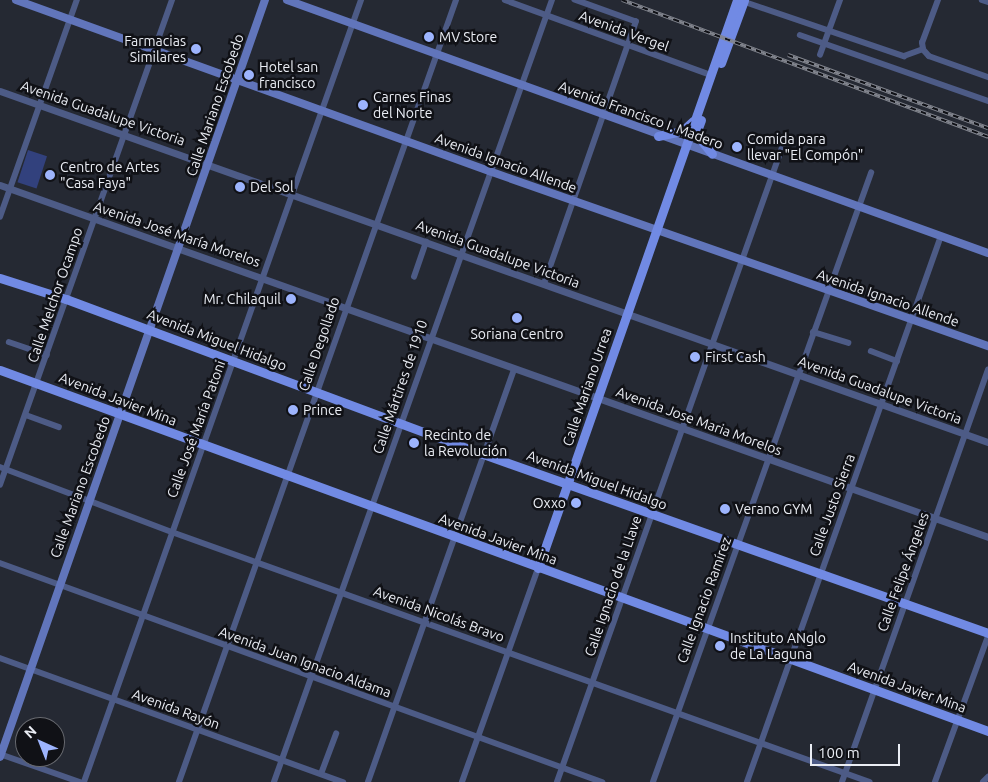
<!DOCTYPE html>
<meta charset="utf-8">
<style>
body{margin:0}
#map{position:relative;width:988px;height:782px;overflow:hidden;background:#252933;font-family:Ubuntu,sans-serif}
div>[style]{position:absolute}
[style*='--x']{left:calc(var(--x)*1px);top:calc(var(--y)*1px);width:calc(var(--w)*1px);rotate:calc(var(--a)*1deg)}
.green>*{inset:0;background:#32417d;transform-origin:0 0}
.minor>*{height:5.5px;margin:-2.75px;padding:0 2.75px;transform-origin:2.75px;border-radius:2.75px;background:#4d5b86}
.tertiary>*{height:7px;margin:-3.5px;padding:0 3.5px;transform-origin:3.5px;border-radius:3.5px;background:#4d5b86}
.secondary>*{height:8px;margin:-4px;padding:0 4px;transform-origin:4px;border-radius:4px;background:#6175bb}
.primary>*{height:9px;margin:-4.5px;padding:0 4.5px;transform-origin:4.5px;border-radius:4.5px;background:#718ae4}
.rail>*{height:4px;margin-top:-2px;transform-origin:0;background:repeating-linear-gradient(90deg,#101116 0 5.5px,#82858e 0 11px);box-sizing:border-box;border-block:1px solid #82858e}
.dots>*{width:14px;height:14px;translate:-50% -50%;box-sizing:border-box;border:2px solid #101116;border-radius:50%}
span{translate:-50% -50%;white-space:nowrap;text-align:center;line-height:1.15;-webkit-text-stroke:5px #101116;paint-order:stroke}
.street-label{font-size:14px;color:#eaedf4}
.poi-label{font-size:14px;color:#eaedf4}
.left{translate:0 -50%;text-align:left}
.right{translate:-100% -50%;text-align:right}
.north{position:absolute;left:15px;top:717px;width:50px;height:50px;box-sizing:border-box;background:#101116;border:1px solid #67696f;border-radius:50%;rotate:316deg;font-size:14px;font-weight:700;line-height:20px;text-align:center;color:#eaedf4}
.north::after{content:'';display:block;margin:auto;width:18px;height:22px;background:#9db4fd;clip-path:polygon(50% 0,100% 100%,50% 72%,0 100%)}
.scale{position:absolute;left:810px;top:744px;width:90px;height:22px;box-sizing:border-box;border:2px solid #eaedf4;border-top:0;padding-left:6px;font-size:15px;line-height:18px;white-space:nowrap;color:#eaedf4;-webkit-text-stroke:4px #101116;paint-order:stroke}
</style>
<div id="map">
<div class="green">
<div style="left:28px;top:150px;width:20px;height:34px;rotate:18deg"></div>
</div>
<div class="minor">
<div style="--x:505;--y:0;--w:214;--a:20"></div>
<div style="--x:982;--y:0;--w:6;--a:18"></div>
<div style="--x:748;--y:3;--w:165;--a:18.8"></div>
<div style="--x:904;--y:56;--w:20;--a:-20"></div>
<div style="--x:800;--y:35;--w:199;--a:19.3"></div>
<div style="--x:923;--y:49;--w:9;--a:49"></div>
<div style="--x:929;--y:56;--w:63;--a:19.6"></div>
<div style="--x:923;--y:49;--w:6;--a:-99"></div>
<div style="--x:922;--y:43;--w:46;--a:-69.6"></div>
<div style="--x:820;--y:55;--w:59;--a:-70"></div>
<div style="--x:0;--y:217;--w:230;--a:-70.5"></div>
<div style="--x:414;--y:277;--w:37;--a:-71"></div>
<div style="--x:544;--y:284;--w:278;--a:-70.7"></div>
<div style="--x:636;--y:22;--w:65;--a:-160.2"></div>
<div style="--x:813;--y:332;--w:37;--a:17"></div>
<div style="--x:9;--y:342;--w:40;--a:18.9"></div>
<div style="--x:871;--y:351;--w:28;--a:21"></div>
<div style="--x:26;--y:415;--w:35;--a:20"></div>
<div style="--x:0;--y:467;--w:184;--a:20.7"></div>
<div style="--x:172;--y:532;--w:741;--a:19.71"></div>
<div style="--x:0;--y:485;--w:515;--a:-70.47"></div>
<div style="--x:0;--y:563;--w:641;--a:19.99"></div>
<div style="--x:0;--y:658;--w:365;--a:19.9"></div>
<div style="--x:0;--y:754;--w:85;--a:19.3"></div>
<div style="--x:321;--y:774;--w:43;--a:-69.4"></div>
<div style="--x:84;--y:782;--w:830;--a:-70.49"></div>
<div style="--x:179;--y:782;--w:830;--a:-70.49"></div>
<div style="--x:274;--y:782;--w:830;--a:-70.43"></div>
<div style="--x:368;--y:782;--w:438;--a:-70.5"></div>
<div style="--x:462;--y:782;--w:227;--a:-70.4"></div>
<div style="--x:557;--y:782;--w:676;--a:-70.47"></div>
<div style="--x:653;--y:782;--w:647;--a:-70.3"></div>
<div style="--x:747;--y:782;--w:579;--a:-70.44"></div>
<div style="--x:842;--y:782;--w:437;--a:-70.5"></div>
<div style="--x:935;--y:782;--w:155;--a:-70"></div>
<div style="--x:983;--y:782;--w:7;--a:-45"></div>
</div>
<div class="tertiary">
<div style="--x:0;--y:91;--w:1048;--a:19.56"></div>
<div style="--x:0;--y:185;--w:1049;--a:19.61"></div>
</div>
<div class="secondary">
<div style="--x:16;--y:0;--w:503;--a:19.88"></div>
<div style="--x:489;--y:171;--w:529;--a:19.33"></div>
<div style="--x:287;--y:0;--w:745;--a:19.85"></div>
<div style="--x:0;--y:757;--w:802;--a:-70.71"></div>
</div>
<div class="primary">
<div style="--x:721;--y:63;--w:67;--a:-69.9"></div>
<div style="--x:701;--y:120;--w:12;--a:110"></div>
<div style="--x:697;--y:131;--w:9;--a:69"></div>
<div style="--x:700;--y:139;--w:19;--a:51"></div>
<div style="--x:658;--y:136;--w:25;--a:-12"></div>
<div style="--x:682;--y:131;--w:15;--a:-42"></div>
<div style="--x:0;--y:278;--w:69;--a:17.7"></div>
<div style="--x:66;--y:299;--w:445;--a:20.4"></div>
<div style="--x:483;--y:454;--w:536;--a:19.52"></div>
<div style="--x:0;--y:370;--w:1052;--a:20.07"></div>
<div style="--x:538;--y:568;--w:602;--a:-70.69"></div>
</div>
<div class="rail">
<div style="--x:622;--y:0;--w:391;--a:20.5"></div>
<div style="--x:788;--y:55;--w:213;--a:20.1"></div>
</div>
<div class="dots">
<div style="left:429px;top:37px;background:#9db4fd"></div>
<div style="left:196px;top:49px;background:#9db4fd"></div>
<div style="left:249px;top:75px;background:#9db4fd"></div>
<div style="left:363px;top:105px;background:#9db4fd"></div>
<div style="left:737px;top:147px;background:#9db4fd"></div>
<div style="left:50px;top:175px;background:#9db4fd"></div>
<div style="left:240px;top:187px;background:#9db4fd"></div>
<div style="left:291px;top:299px;background:#9db4fd"></div>
<div style="left:517px;top:318px;background:#9db4fd"></div>
<div style="left:695px;top:357px;background:#9db4fd"></div>
<div style="left:293px;top:410px;background:#9db4fd"></div>
<div style="left:414px;top:443px;background:#9db4fd"></div>
<div style="left:576px;top:503px;background:#9db4fd"></div>
<div style="left:725px;top:509px;background:#9db4fd"></div>
<div style="left:720px;top:646px;background:#9db4fd"></div>
</div>
<div class="street-label">
<span style="left:624px;top:31px;rotate:20deg">Avenida Vergel</span>
<span style="left:215px;top:105px;rotate:-71deg">Calle Mariano Escobedo</span>
<span style="left:103px;top:113px;rotate:19deg">Avenida Guadalupe Victoria</span>
<span style="left:641px;top:115px;rotate:20deg">Avenida Francisco I. Madero</span>
<span style="left:506px;top:163px;rotate:20deg">Avenida Ignacio Allende</span>
<span style="left:177px;top:234px;rotate:19deg">Avenida José María Morelos</span>
<span style="left:498px;top:254px;rotate:20deg">Avenida Guadalupe Victoria</span>
<span style="left:55px;top:295px;rotate:-71deg">Calle Melchor Ocampo</span>
<span style="left:888px;top:298px;rotate:19deg">Avenida Ignacio Allende</span>
<span style="left:217px;top:340px;rotate:21deg">Avenida Miguel Hidalgo</span>
<span style="left:319px;top:344px;rotate:-71deg">Calle Degollado</span>
<span style="left:400px;top:387px;rotate:-71deg">Calle Mártires de 1910</span>
<span style="left:587px;top:387px;rotate:-71deg">Calle Mariano Urrea</span>
<span style="left:880px;top:390px;rotate:20deg">Avenida Guadalupe Victoria</span>
<span style="left:118px;top:399px;rotate:21deg">Avenida Javier Mina</span>
<span style="left:699px;top:421px;rotate:20deg">Avenida Jose Maria Morelos</span>
<span style="left:196px;top:429px;rotate:-70deg">Calle José María Patoni</span>
<span style="left:597px;top:480px;rotate:20deg">Avenida Miguel Hidalgo</span>
<span style="left:80px;top:487px;rotate:-70deg">Calle Mariano Escobedo</span>
<span style="left:832px;top:505px;rotate:-70deg">Calle Justo Sierra</span>
<span style="left:498px;top:539px;rotate:20deg">Avenida Javier Mina</span>
<span style="left:903px;top:572px;rotate:-70deg">Calle Felipe Ángeles</span>
<span style="left:613px;top:586px;rotate:-71deg">Calle Ignacio de la Llave</span>
<span style="left:704px;top:600px;rotate:-70deg">Calle Ignacio Ramírez</span>
<span style="left:439px;top:614px;rotate:20deg">Avenida Nicolás Bravo</span>
<span style="left:305px;top:662px;rotate:20deg">Avenida Juan Ignacio Aldama</span>
<span style="left:907px;top:687px;rotate:20deg">Avenida Javier Mina</span>
<span style="left:176px;top:709px;rotate:20deg">Avenida Rayón</span>
</div>
<div class="poi-label">
<span class="left" style="left:439px;top:37px">MV Store</span>
<span class="right" style="left:186px;top:49px">Farmacias<br>Similares</span>
<span class="left" style="left:259px;top:75px">Hotel san<br>francisco</span>
<span class="left" style="left:373px;top:105px">Carnes Finas<br>del Norte</span>
<span class="left" style="left:747px;top:147px">Comida para<br>llevar "El Compón"</span>
<span class="left" style="left:60px;top:175px">Centro de Artes<br>"Casa Faya"</span>
<span class="left" style="left:250px;top:187px">Del Sol</span>
<span class="right" style="left:281px;top:299px">Mr. Chilaquil</span>
<span style="left:517px;top:334px">Soriana Centro</span>
<span class="left" style="left:705px;top:357px">First Cash</span>
<span class="left" style="left:303px;top:410px">Prince</span>
<span class="left" style="left:424px;top:443px">Recinto de<br>la Revolución</span>
<span class="right" style="left:566px;top:503px">Oxxo</span>
<span class="left" style="left:735px;top:509px">Verano GYM</span>
<span class="left" style="left:730px;top:646px">Instituto ANglo<br>de La Laguna</span>
</div>
<div class="north">N</div>
<div class="scale">100 m</div>
</div>
